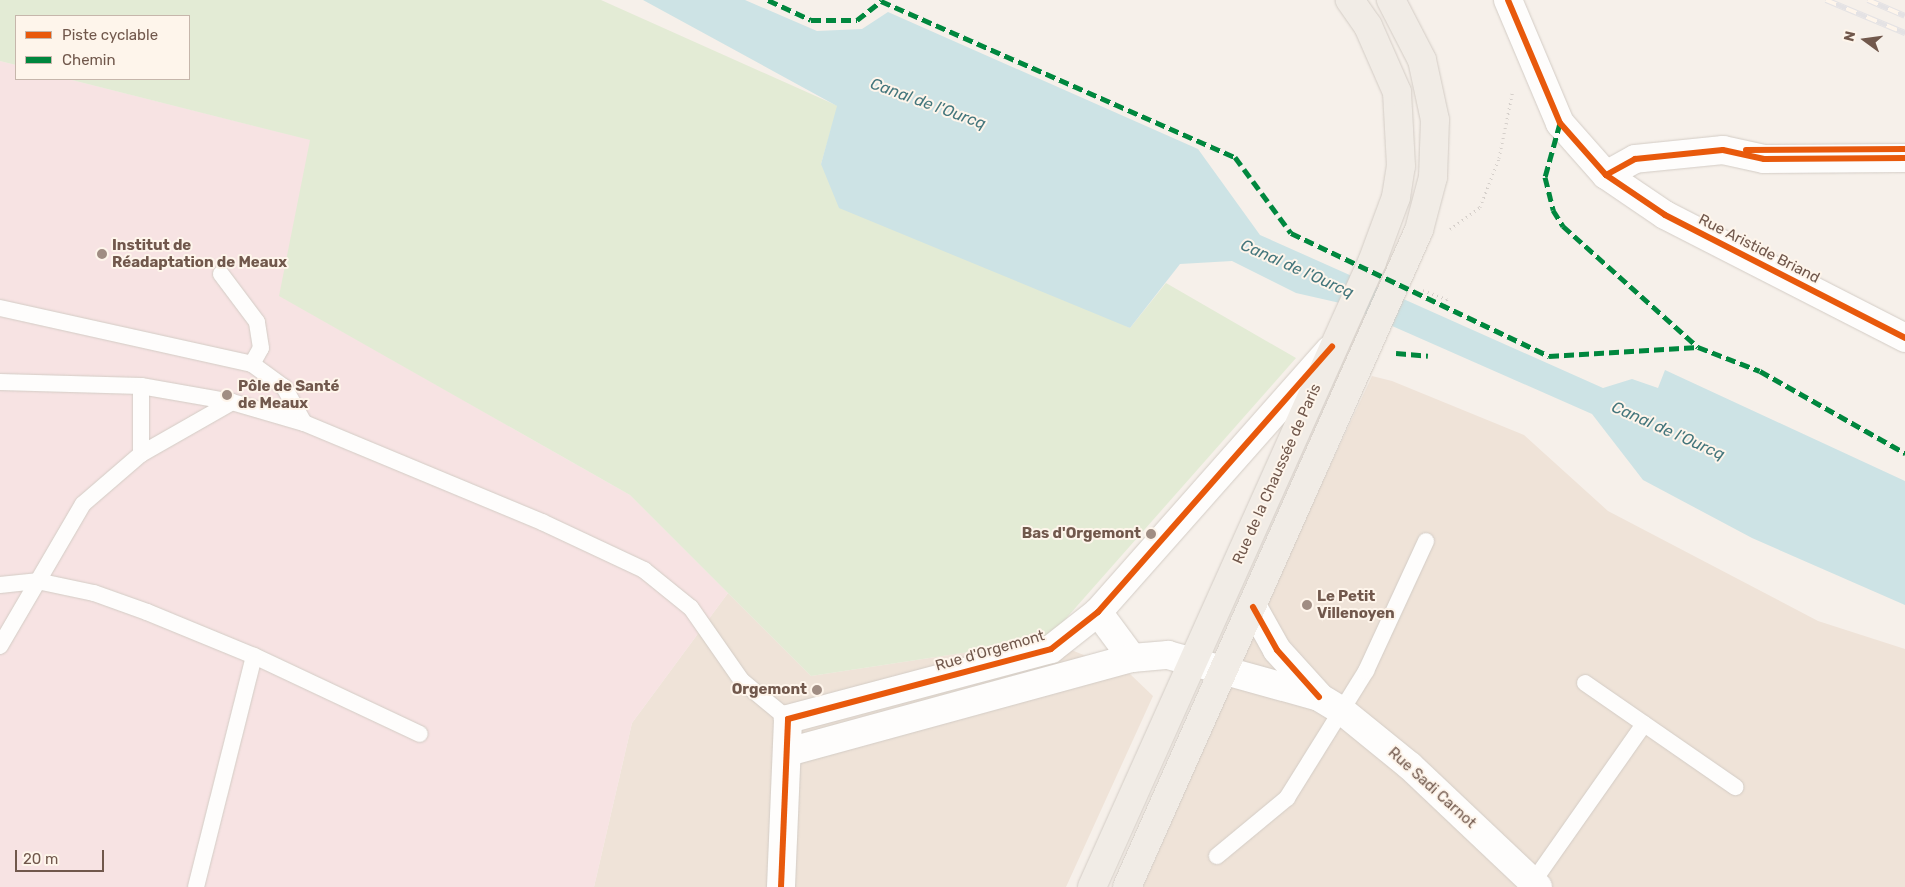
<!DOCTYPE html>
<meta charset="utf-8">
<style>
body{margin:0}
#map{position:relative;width:1905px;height:887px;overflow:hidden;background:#f6f0ea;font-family:Rubik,sans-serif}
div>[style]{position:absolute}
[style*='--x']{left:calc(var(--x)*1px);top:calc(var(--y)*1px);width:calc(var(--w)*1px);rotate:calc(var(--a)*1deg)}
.residential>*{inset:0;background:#efe3d8}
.medical>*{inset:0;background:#f7e3e3}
.green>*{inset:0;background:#e3ebd5}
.water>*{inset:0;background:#cde3e5}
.path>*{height:3px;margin-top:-1.5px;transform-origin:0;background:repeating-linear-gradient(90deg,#d6d0cb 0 1px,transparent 0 5px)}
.roads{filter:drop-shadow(0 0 1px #d3ccc5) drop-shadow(0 0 1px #d3ccc5)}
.lane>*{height:16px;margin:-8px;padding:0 8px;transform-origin:8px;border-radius:8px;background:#fefdfc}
.street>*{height:28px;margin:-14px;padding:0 14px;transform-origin:14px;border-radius:14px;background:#fefdfc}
.secondary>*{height:28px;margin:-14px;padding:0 14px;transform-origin:14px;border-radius:14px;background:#fefdfc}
.primary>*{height:28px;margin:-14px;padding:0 14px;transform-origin:14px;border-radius:14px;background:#f1ece6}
.rail>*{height:5.5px;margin-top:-2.75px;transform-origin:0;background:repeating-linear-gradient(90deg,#fef5eb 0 11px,#e4e2e4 0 22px);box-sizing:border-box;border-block:1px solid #e4e2e4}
.quiet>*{height:5px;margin-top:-2.5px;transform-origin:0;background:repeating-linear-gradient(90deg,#00873e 0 10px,transparent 0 15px)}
.cycleway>*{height:6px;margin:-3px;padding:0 3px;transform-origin:3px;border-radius:3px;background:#e8590c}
.dots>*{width:14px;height:14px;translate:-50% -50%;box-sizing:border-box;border:2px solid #fef5eb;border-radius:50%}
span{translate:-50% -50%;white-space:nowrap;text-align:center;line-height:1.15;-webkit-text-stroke:4px #fef5eb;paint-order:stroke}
.poi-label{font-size:15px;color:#71584c;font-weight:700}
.left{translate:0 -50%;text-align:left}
.right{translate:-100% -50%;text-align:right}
.street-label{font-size:15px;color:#71584c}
.water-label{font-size:16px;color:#44767c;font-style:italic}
.legend{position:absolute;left:15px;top:15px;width:175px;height:65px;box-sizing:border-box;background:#fef5eb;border:1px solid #c6b6ab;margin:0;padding:6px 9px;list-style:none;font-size:15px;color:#71584c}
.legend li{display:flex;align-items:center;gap:10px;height:25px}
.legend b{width:25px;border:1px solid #c6b6ab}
.north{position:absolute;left:1840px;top:15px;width:50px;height:50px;-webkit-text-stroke:4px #fef5eb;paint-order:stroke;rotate:284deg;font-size:14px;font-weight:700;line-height:20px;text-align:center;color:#71584c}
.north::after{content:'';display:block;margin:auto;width:18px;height:22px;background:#71584c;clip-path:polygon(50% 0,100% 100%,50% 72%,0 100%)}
.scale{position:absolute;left:15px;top:850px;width:89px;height:22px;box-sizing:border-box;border:2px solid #71584c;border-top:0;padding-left:6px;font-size:15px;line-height:18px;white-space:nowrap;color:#71584c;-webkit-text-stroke:4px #fef5eb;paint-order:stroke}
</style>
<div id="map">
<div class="residential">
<div style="clip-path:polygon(1372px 376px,1392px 381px,1524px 435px,1608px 511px,1818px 621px,1905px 649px,1905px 887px,1143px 887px,1278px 577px)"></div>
<div style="clip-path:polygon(728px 593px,811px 676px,1047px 640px,1130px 674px,1153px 696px,1066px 887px,594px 887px,632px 723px)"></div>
</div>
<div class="medical">
<div style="clip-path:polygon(0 61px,16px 65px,16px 79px,68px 79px,311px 140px,280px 296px,630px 495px,728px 593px,632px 723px,594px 887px,0 887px)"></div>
</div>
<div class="green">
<div style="clip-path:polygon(0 0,601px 0,838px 106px,821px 164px,1130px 328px,1166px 283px,1296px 358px,1047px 640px,811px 676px,630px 495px,279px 296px,310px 140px,68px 79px,189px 79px,189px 16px,16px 16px,16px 65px,0 61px)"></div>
</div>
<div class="water">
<div style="clip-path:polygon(643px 0,745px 0,817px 31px,862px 29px,888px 12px,1198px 149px,1260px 235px,1603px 388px,1632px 379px,1658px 388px,1665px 370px,1905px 481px,1905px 605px,1752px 538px,1643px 480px,1592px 414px,1340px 303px,1296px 293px,1232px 261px,1180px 264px,1130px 328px,839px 208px,821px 164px,837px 106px)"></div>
</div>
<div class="path">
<div style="--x:1450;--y:229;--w:37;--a:-36"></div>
<div style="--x:1480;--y:207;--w:53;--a:-68.8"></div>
<div style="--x:1499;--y:158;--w:69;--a:-78.4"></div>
<div style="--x:1423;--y:290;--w:26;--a:21"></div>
<div style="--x:1447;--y:299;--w:9;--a:111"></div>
</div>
<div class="roads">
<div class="lane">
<div style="--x:0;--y:308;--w:258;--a:12.5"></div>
<div style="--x:252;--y:364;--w:18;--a:-61"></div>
<div style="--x:261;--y:348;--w:26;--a:-99"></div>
<div style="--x:257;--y:322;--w:60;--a:-126.9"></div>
<div style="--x:252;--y:364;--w:39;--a:36"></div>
<div style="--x:284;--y:387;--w:41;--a:60.9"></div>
<div style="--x:0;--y:382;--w:141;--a:1.6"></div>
<div style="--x:141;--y:386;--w:92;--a:10"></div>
<div style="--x:232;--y:402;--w:75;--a:16.3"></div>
<div style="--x:304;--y:423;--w:258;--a:22.6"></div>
<div style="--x:542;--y:522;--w:113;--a:25.2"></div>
<div style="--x:644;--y:570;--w:60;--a:39"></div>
<div style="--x:691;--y:608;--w:89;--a:55.1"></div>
<div style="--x:742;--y:681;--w:60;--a:39.6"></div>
<div style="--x:141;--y:386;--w:68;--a:90"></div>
<div style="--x:0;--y:585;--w:37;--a:-6"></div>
<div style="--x:37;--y:581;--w:58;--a:11.9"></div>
<div style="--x:94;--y:593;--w:56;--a:19.7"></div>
<div style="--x:147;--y:612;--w:116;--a:22.4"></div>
<div style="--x:254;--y:656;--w:183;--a:25.2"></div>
<div style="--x:0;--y:646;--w:164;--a:-59.7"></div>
<div style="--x:83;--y:504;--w:77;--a:-40.8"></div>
<div style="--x:141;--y:454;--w:105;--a:-29.7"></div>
<div style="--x:1585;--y:683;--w:183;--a:34.7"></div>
<div style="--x:1217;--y:856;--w:91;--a:-39.6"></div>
<div style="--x:1287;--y:798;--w:150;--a:-58.1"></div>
<div style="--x:1366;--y:671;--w:143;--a:-65.2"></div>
<div style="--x:1533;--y:882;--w:193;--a:-54.9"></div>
<div style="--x:196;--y:887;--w:238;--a:-75.9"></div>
</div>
<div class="street">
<div style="--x:1905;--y:158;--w:141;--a:179.6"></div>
<div style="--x:1764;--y:159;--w:42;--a:-167.6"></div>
<div style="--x:1723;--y:150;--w:88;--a:174.2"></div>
<div style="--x:1635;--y:159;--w:33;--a:151"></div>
<div style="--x:1606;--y:175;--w:71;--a:34.1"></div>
<div style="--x:1665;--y:215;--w:270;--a:27.1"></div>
<div style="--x:1253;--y:607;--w:49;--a:60.8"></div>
<div style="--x:1277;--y:650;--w:61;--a:47.7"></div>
<div style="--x:1098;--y:612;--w:57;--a:53.5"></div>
<div style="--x:788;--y:752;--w:357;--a:-15.3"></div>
<div style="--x:1132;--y:658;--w:36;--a:-5"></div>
<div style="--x:1168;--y:655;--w:157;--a:15.5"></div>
<div style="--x:1319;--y:697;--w:26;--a:31"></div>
<div style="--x:1341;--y:710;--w:89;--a:39.1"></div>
<div style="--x:1410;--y:766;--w:176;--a:43.4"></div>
<div style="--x:781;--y:887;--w:168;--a:-87.6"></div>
<div style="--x:788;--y:719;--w:272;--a:-14.9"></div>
<div style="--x:1051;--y:649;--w:60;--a:-38.2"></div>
<div style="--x:1098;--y:612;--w:350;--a:-48.5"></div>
</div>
<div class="secondary">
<div style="--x:1508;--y:0;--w:134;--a:67.1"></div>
<div style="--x:1560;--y:123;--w:69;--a:48.5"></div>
</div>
<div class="primary">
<div style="--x:1092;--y:887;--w:685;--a:-65.87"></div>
<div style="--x:1372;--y:262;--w:69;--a:-69.7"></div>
<div style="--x:1396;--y:197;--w:31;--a:-81"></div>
<div style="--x:1401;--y:166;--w:74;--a:-93.1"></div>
<div style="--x:1397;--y:92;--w:72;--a:-113.7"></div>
<div style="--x:1368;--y:26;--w:32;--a:-125"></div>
<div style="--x:1127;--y:887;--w:719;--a:-66.04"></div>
<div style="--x:1419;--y:230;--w:55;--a:-75.2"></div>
<div style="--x:1433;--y:177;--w:57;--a:-88"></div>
<div style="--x:1435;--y:120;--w:61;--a:-102.2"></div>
<div style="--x:1422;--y:60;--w:68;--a:-117.3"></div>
</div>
</div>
<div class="rail">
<div style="--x:1826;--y:0;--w:86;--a:22.7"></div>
<div style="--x:1868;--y:0;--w:40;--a:23.4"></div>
</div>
<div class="quiet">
<div style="--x:768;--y:0;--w:47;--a:24.9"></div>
<div style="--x:811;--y:20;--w:46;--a:0"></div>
<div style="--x:857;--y:20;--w:31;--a:-38"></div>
<div style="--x:881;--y:1;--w:387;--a:23.8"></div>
<div style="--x:1235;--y:157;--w:94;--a:53.6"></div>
<div style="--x:1291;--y:233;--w:286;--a:25.5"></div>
<div style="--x:1549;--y:356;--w:149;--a:-3.5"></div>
<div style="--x:1698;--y:347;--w:66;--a:21.2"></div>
<div style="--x:1760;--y:371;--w:167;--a:29.5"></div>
<div style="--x:1560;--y:123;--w:56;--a:105.5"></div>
<div style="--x:1545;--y:177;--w:34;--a:76"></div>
<div style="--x:1553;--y:210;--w:19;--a:58"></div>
<div style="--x:1563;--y:226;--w:181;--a:41.9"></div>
<div style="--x:1396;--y:353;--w:32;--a:5"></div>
</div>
<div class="cycleway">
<div style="--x:1508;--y:0;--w:134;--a:67.1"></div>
<div style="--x:1560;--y:123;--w:69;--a:48.5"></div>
<div style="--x:1606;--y:175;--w:71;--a:34.1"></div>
<div style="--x:1665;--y:215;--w:270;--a:27.1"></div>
<div style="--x:1746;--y:150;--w:159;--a:-0.4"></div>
<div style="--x:1606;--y:175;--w:33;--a:-29"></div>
<div style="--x:1635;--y:159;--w:88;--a:-5.8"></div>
<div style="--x:1723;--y:150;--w:42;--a:12.4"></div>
<div style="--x:1764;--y:159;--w:141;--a:-0.4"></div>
<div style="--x:1253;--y:607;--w:49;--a:60.8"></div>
<div style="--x:1277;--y:650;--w:63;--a:48.2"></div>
<div style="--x:781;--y:887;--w:168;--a:-87.6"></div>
<div style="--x:788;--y:719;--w:272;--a:-14.9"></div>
<div style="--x:1051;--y:649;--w:60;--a:-38.2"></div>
<div style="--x:1098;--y:612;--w:354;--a:-48.6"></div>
</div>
<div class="dots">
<div style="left:102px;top:254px;background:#a08d83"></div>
<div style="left:227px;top:395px;background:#a08d83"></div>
<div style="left:1151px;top:534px;background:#a08d83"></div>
<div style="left:1307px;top:605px;background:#a08d83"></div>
<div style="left:817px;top:690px;background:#a08d83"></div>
</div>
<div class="poi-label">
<span class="left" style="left:112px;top:254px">Institut de<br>Réadaptation de Meaux</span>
<span class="left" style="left:238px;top:395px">Pôle de Santé<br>de Meaux</span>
<span class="right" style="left:1141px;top:534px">Bas d'Orgemont</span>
<span class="left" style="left:1317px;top:605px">Le Petit<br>Villenoyen</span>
<span class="right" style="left:807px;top:690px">Orgemont</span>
</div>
<div class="street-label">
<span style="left:1759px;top:249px;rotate:27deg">Rue Aristide Briand</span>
<span style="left:1277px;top:474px;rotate:-66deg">Rue de la Chaussée de Paris</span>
<span style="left:990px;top:651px;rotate:-16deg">Rue d'Orgemont</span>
<span style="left:1432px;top:788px;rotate:42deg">Rue Sadi Carnot</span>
</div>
<div class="water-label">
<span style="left:928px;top:104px;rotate:20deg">Canal de l'Ourcq</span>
<span style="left:1297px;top:269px;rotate:24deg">Canal de l'Ourcq</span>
<span style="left:1668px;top:431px;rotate:24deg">Canal de l'Ourcq</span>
</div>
<ul class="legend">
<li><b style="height:6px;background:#e8590c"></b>Piste cyclable</li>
<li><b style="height:6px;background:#00873e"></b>Chemin</li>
</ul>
<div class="north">N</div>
<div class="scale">20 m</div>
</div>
